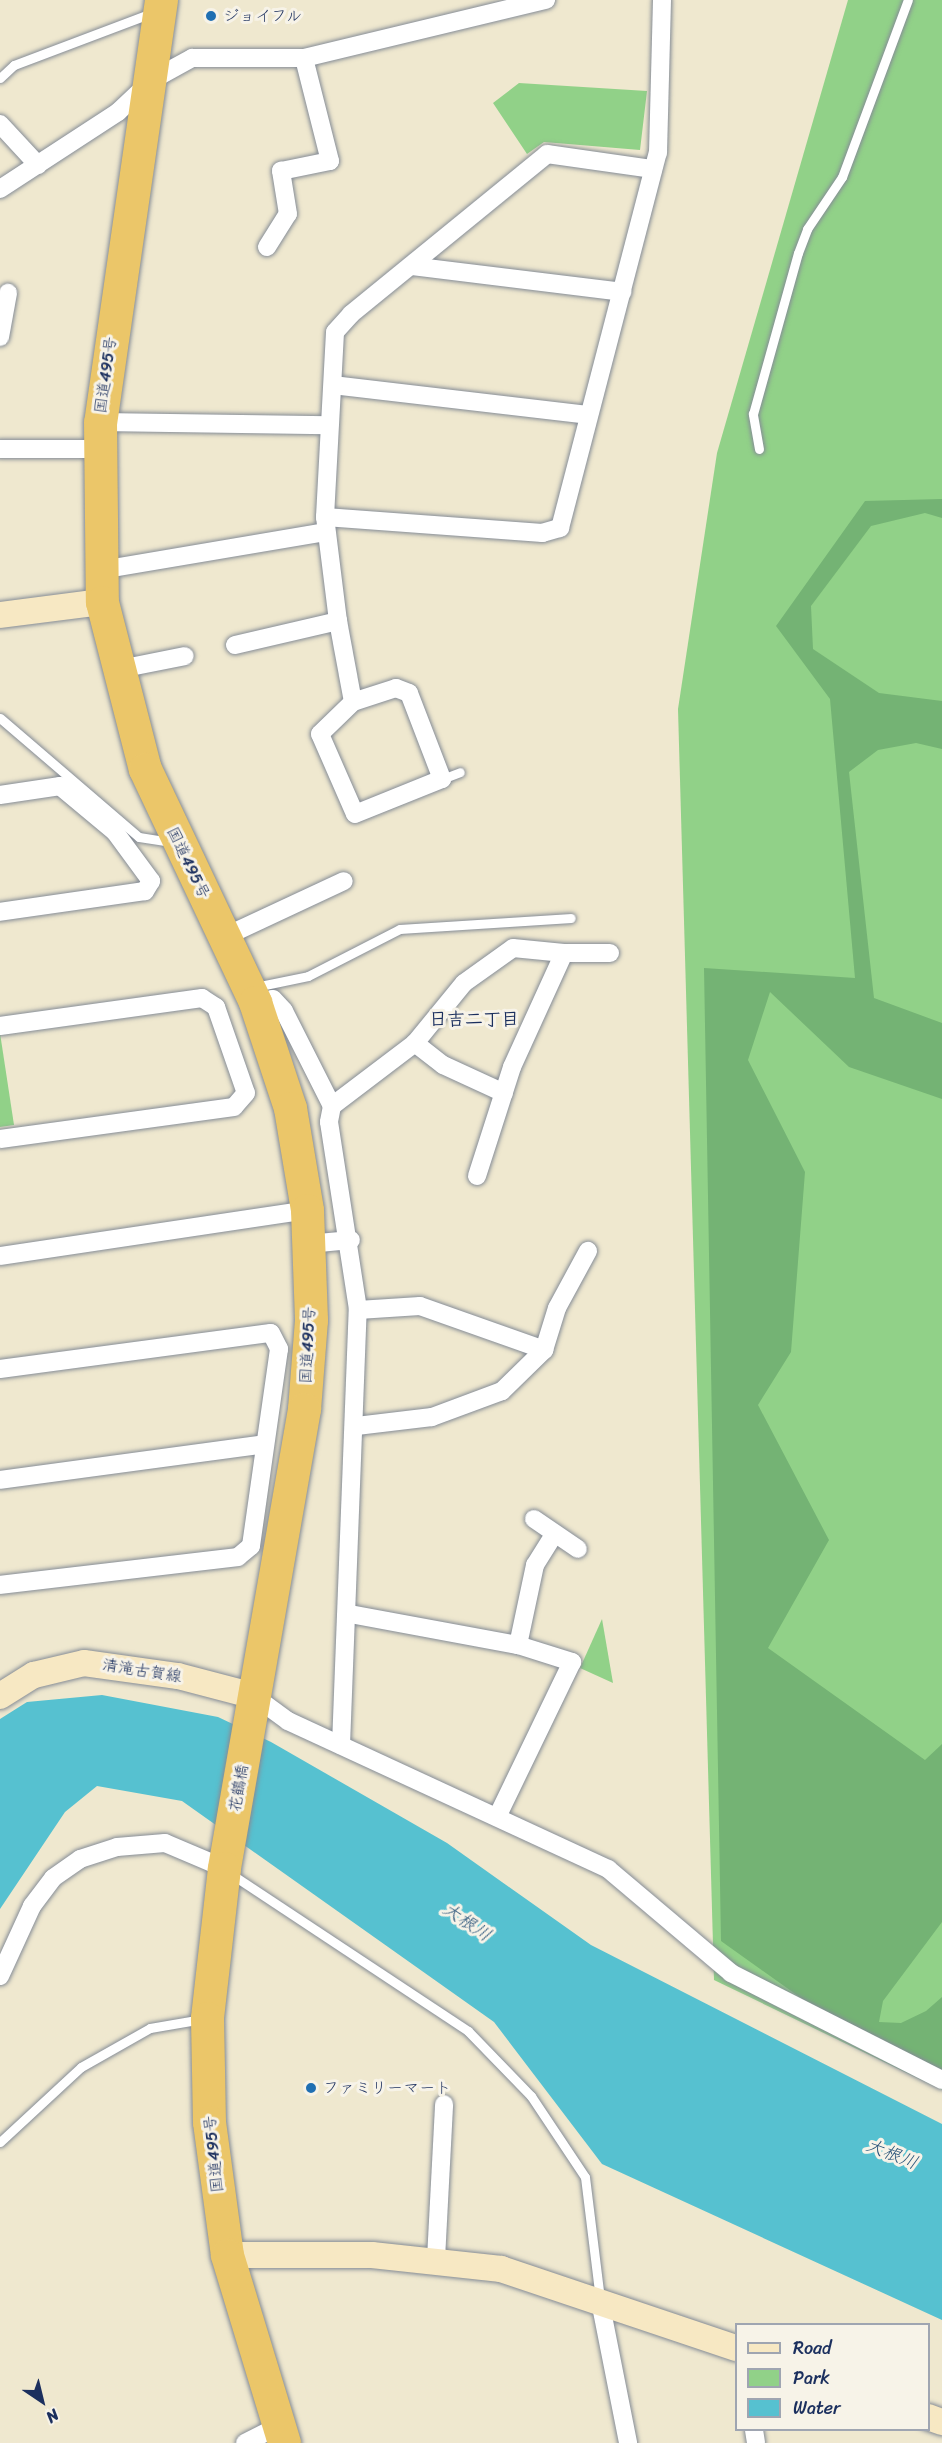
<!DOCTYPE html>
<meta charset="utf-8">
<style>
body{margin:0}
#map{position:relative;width:942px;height:2443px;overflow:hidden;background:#efe8cf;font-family:Sriracha,"Klee One",sans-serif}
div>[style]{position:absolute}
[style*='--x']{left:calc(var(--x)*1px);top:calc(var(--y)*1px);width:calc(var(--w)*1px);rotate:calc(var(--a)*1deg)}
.green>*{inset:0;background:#91d188}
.forest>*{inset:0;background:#74b374}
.water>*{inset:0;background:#56c1d0}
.roads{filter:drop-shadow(0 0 2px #858c96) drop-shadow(0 0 2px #858c96)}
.lane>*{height:9px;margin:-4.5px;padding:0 4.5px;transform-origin:4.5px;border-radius:4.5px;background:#fff}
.street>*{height:18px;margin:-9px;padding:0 9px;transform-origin:9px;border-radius:9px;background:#fff}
.secondary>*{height:26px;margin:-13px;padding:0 13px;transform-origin:13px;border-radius:13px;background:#f7e8c3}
.highway>*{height:33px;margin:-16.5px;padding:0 16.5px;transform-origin:16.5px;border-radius:16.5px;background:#ebc669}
.dots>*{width:16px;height:16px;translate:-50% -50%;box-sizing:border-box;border:3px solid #f7f3e8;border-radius:50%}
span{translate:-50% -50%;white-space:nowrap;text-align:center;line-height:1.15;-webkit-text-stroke:6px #f7f3e8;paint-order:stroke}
.poi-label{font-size:16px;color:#1b2f5e}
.left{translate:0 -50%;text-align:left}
.street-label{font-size:16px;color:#1b2f5e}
.neighbourhood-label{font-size:18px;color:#1b2f5e;font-weight:700}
.water-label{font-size:18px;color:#2a547a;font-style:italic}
.legend{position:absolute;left:735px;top:2323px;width:195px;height:108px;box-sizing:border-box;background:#f7f3e8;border:2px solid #9fa5b1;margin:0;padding:8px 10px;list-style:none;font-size:18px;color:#1b2f5e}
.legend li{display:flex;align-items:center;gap:12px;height:30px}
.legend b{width:30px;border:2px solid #9fa5b1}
.north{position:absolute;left:12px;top:2371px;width:60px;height:60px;-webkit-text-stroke:4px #f7f3e8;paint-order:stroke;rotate:145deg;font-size:16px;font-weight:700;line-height:24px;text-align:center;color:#1b2f5e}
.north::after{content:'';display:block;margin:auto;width:21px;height:27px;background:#1b2f5e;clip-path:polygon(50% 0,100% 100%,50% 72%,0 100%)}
</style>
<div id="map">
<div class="green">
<div style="clip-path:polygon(848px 0,942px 0,942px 2090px,714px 1980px,678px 709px,717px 453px)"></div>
<div style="clip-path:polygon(519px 83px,647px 91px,640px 150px,544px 142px,527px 154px,493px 103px)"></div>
<div style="clip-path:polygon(0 1033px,14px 1125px,0 1127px)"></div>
<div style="clip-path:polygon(602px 1619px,613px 1683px,580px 1668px)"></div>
</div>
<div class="forest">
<div style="clip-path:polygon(942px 499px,942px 518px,925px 513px,871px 526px,811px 606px,813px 649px,879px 693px,942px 701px,942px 749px,916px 743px,878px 750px,849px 772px,874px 998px,942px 1023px,942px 1099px,849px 1067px,770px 992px,748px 1060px,805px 1172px,791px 1352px,758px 1405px,829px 1540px,768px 1648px,925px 1760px,942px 1744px,942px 1922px,883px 2001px,879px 2022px,901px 2023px,926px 2011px,942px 1997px,942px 2073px,836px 2023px,721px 1941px,704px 968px,855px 978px,830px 699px,776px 626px,865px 501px)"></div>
</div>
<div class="water">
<div style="clip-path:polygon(102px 1695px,218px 1717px,271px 1742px,447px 1843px,591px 1945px,942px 2124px,942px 2320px,602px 2164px,494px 2022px,182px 1801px,97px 1786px,65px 1812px,0 1909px,0 1719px,27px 1702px)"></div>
</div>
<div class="roads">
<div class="lane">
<div style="--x:0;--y:78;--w:19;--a:-43"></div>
<div style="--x:14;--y:65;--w:150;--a:-20.7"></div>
<div style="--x:759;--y:449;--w:36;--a:-100"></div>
<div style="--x:753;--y:414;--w:167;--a:-74.4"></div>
<div style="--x:798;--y:253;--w:26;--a:-69"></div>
<div style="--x:807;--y:229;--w:63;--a:-56.1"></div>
<div style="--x:842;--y:177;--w:189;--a:-69.6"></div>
<div style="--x:0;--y:718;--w:183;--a:40.6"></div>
<div style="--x:139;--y:837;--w:33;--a:9"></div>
<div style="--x:442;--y:779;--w:19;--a:-21"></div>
<div style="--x:255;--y:987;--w:54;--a:-11.7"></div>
<div style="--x:308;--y:976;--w:103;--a:-27.1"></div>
<div style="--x:400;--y:929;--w:171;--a:-3.7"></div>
<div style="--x:231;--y:1874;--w:284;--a:33.5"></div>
<div style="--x:468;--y:2031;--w:91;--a:45.9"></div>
<div style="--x:531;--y:2096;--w:97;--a:56.3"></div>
<div style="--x:585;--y:2177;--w:123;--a:83"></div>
<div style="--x:0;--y:2142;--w:110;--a:-42.8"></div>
<div style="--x:81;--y:2067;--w:79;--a:-29.5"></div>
<div style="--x:150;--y:2028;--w:53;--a:-9.8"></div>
</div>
<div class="street">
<div style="--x:0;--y:124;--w:56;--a:47.2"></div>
<div style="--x:0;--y:189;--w:141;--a:-33.1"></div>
<div style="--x:118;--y:112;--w:47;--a:-43.3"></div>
<div style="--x:152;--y:80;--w:46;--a:-28.8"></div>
<div style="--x:192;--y:58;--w:112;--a:0"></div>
<div style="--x:304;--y:58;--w:249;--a:-13.5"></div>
<div style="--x:267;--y:247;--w:39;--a:-58"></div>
<div style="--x:288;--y:214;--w:44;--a:-99.2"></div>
<div style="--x:281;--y:171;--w:50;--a:-11.5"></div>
<div style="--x:330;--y:161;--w:106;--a:-104.2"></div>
<div style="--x:411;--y:266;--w:213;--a:7"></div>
<div style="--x:0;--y:337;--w:45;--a:-79.7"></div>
<div style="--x:333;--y:385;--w:256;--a:6.7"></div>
<div style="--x:100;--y:422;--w:229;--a:0.8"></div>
<div style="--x:0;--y:449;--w:99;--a:0"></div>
<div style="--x:325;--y:517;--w:218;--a:4.2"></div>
<div style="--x:542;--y:533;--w:19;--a:-16"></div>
<div style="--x:560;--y:528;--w:388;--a:-75.4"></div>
<div style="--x:658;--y:153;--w:153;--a:-88.5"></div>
<div style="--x:101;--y:570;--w:227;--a:-9.6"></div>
<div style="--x:338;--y:621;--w:82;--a:79.5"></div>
<div style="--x:353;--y:702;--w:46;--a:135.9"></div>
<div style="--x:320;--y:734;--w:87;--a:66.4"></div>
<div style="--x:355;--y:814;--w:94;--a:-21.9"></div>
<div style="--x:442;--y:779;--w:92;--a:-111"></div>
<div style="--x:409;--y:693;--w:14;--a:-159"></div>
<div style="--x:396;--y:688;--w:45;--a:162"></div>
<div style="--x:235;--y:645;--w:106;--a:-13.1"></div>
<div style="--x:338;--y:621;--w:105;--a:-97.1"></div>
<div style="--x:325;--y:517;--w:185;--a:-86.9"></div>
<div style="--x:335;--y:332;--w:24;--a:-48"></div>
<div style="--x:351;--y:314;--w:253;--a:-39.2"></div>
<div style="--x:547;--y:154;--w:107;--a:8.1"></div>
<div style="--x:115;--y:670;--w:71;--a:-11.3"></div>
<div style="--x:0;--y:795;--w:61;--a:-8.5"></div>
<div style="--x:60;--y:786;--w:72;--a:39.9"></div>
<div style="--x:115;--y:832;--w:61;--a:53.7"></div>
<div style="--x:151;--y:881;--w:12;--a:121"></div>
<div style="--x:145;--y:891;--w:147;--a:171.8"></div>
<div style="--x:224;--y:937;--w:132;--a:-25"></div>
<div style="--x:255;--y:1002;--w:18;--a:-9"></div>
<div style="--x:273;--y:999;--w:16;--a:47"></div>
<div style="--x:284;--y:1011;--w:106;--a:63.2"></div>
<div style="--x:332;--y:1106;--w:16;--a:101"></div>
<div style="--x:329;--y:1122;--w:190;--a:81.2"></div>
<div style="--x:0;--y:1026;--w:204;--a:-7.9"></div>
<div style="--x:202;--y:998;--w:17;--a:33"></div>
<div style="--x:216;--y:1007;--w:91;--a:70.8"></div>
<div style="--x:246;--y:1093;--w:18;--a:131"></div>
<div style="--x:234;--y:1107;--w:236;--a:172.2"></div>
<div style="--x:504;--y:1093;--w:67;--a:-155.3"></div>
<div style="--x:443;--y:1065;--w:36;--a:-142"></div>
<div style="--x:415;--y:1043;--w:77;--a:-50.8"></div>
<div style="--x:464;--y:983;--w:60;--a:-35.5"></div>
<div style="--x:513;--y:948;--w:51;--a:5.6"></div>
<div style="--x:332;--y:1106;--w:104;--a:-37.2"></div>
<div style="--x:477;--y:1176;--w:114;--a:-72.2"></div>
<div style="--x:512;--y:1067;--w:125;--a:-65.5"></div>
<div style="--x:564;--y:953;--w:46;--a:0"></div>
<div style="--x:308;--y:1244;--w:43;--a:-5.3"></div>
<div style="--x:0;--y:1256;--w:310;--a:-8.5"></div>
<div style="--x:544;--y:1350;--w:44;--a:-72.8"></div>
<div style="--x:557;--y:1308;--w:65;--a:-61.5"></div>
<div style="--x:0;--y:1369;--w:273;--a:-7.6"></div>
<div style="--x:271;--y:1333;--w:18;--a:63"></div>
<div style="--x:279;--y:1349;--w:199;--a:98.1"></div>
<div style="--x:251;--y:1546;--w:17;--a:140"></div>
<div style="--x:238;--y:1557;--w:240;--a:173.3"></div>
<div style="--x:0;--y:1480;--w:267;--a:-7.7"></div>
<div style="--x:534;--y:1519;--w:53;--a:34.3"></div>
<div style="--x:350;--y:1614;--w:171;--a:10.5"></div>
<div style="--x:518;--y:1645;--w:57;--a:17.5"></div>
<div style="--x:572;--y:1662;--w:170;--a:115.8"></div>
<div style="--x:518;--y:1645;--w:82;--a:-78"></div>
<div style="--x:535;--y:1565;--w:36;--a:-58"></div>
<div style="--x:254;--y:1696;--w:42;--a:36.3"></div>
<div style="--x:288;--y:1721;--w:353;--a:24.8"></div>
<div style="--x:608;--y:1869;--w:161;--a:40.2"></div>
<div style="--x:731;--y:1973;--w:237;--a:26.9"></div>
<div style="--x:341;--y:1745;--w:435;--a:-87.8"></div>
<div style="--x:358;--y:1310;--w:62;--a:-3.7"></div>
<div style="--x:420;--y:1306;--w:132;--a:19.5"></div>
<div style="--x:544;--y:1350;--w:59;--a:135.7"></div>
<div style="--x:502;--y:1391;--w:75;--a:159.6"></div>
<div style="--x:432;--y:1417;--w:76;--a:173.2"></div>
<div style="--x:0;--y:1976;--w:77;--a:-65.4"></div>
<div style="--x:32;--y:1906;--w:35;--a:-53"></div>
<div style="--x:53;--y:1878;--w:33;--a:-35"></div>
<div style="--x:80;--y:1859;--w:39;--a:-18"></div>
<div style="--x:117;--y:1847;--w:48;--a:-4.8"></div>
<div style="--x:165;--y:1843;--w:64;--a:23"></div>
<div style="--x:436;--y:2259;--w:155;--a:-87"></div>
<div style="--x:600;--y:2301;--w:145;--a:78.8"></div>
<div style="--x:754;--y:2430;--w:13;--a:81"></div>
<div style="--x:245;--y:2443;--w:38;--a:-27"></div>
</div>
<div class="secondary">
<div style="--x:0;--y:615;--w:103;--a:-7.3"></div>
<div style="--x:0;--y:1696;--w:40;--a:-32"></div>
<div style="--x:34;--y:1675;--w:51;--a:-13.5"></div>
<div style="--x:84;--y:1663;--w:95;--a:7.9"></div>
<div style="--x:178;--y:1676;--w:79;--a:14.7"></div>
<div style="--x:227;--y:2255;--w:145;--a:0"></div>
<div style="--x:372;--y:2255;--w:130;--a:6.2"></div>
<div style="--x:501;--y:2269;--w:248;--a:18.6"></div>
<div style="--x:928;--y:2417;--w:15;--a:20"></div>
</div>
<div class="highway">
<div style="--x:161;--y:0;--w:426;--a:98.2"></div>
<div style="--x:100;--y:422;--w:180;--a:89.4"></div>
<div style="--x:102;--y:602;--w:172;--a:75.6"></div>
<div style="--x:145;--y:769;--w:258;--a:64.7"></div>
<div style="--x:255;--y:1002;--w:112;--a:71.7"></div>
<div style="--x:290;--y:1108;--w:103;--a:80.5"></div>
<div style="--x:307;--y:1210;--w:110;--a:87.9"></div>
<div style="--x:311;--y:1320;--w:89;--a:94.5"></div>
<div style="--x:304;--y:1409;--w:466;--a:99.9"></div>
<div style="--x:224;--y:1868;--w:151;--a:96.5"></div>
<div style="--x:207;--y:2018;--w:104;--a:88.9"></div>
<div style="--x:209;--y:2122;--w:134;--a:82.3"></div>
<div style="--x:227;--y:2255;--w:196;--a:73.1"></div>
</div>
</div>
<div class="dots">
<div style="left:211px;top:16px;background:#1f6fb2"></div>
<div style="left:311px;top:2088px;background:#1f6fb2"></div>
</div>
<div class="poi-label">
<span class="left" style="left:223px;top:16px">ジョイフル</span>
<span class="left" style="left:323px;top:2088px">ファミリーマート</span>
</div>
<div class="street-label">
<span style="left:106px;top:375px;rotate:-82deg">国道495号</span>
<span style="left:188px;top:863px;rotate:64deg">国道495号</span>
<span style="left:308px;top:1345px;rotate:-87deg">国道495号</span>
<span style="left:142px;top:1671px;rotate:9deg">清滝古賀線</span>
<span style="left:239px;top:1788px;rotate:-80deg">花鶴橋</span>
<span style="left:214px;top:2154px;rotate:-96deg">国道495号</span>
</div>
<div class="neighbourhood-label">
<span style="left:474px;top:1019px">日吉二丁目</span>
</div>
<div class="water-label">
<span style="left:467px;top:1922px;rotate:34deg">大根川</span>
<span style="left:892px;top:2154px;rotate:22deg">大根川</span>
</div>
<ul class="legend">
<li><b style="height:8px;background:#f7e8c3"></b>Road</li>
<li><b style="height:16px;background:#91d188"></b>Park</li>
<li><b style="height:16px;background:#56c1d0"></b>Water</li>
</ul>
<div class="north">N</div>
</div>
